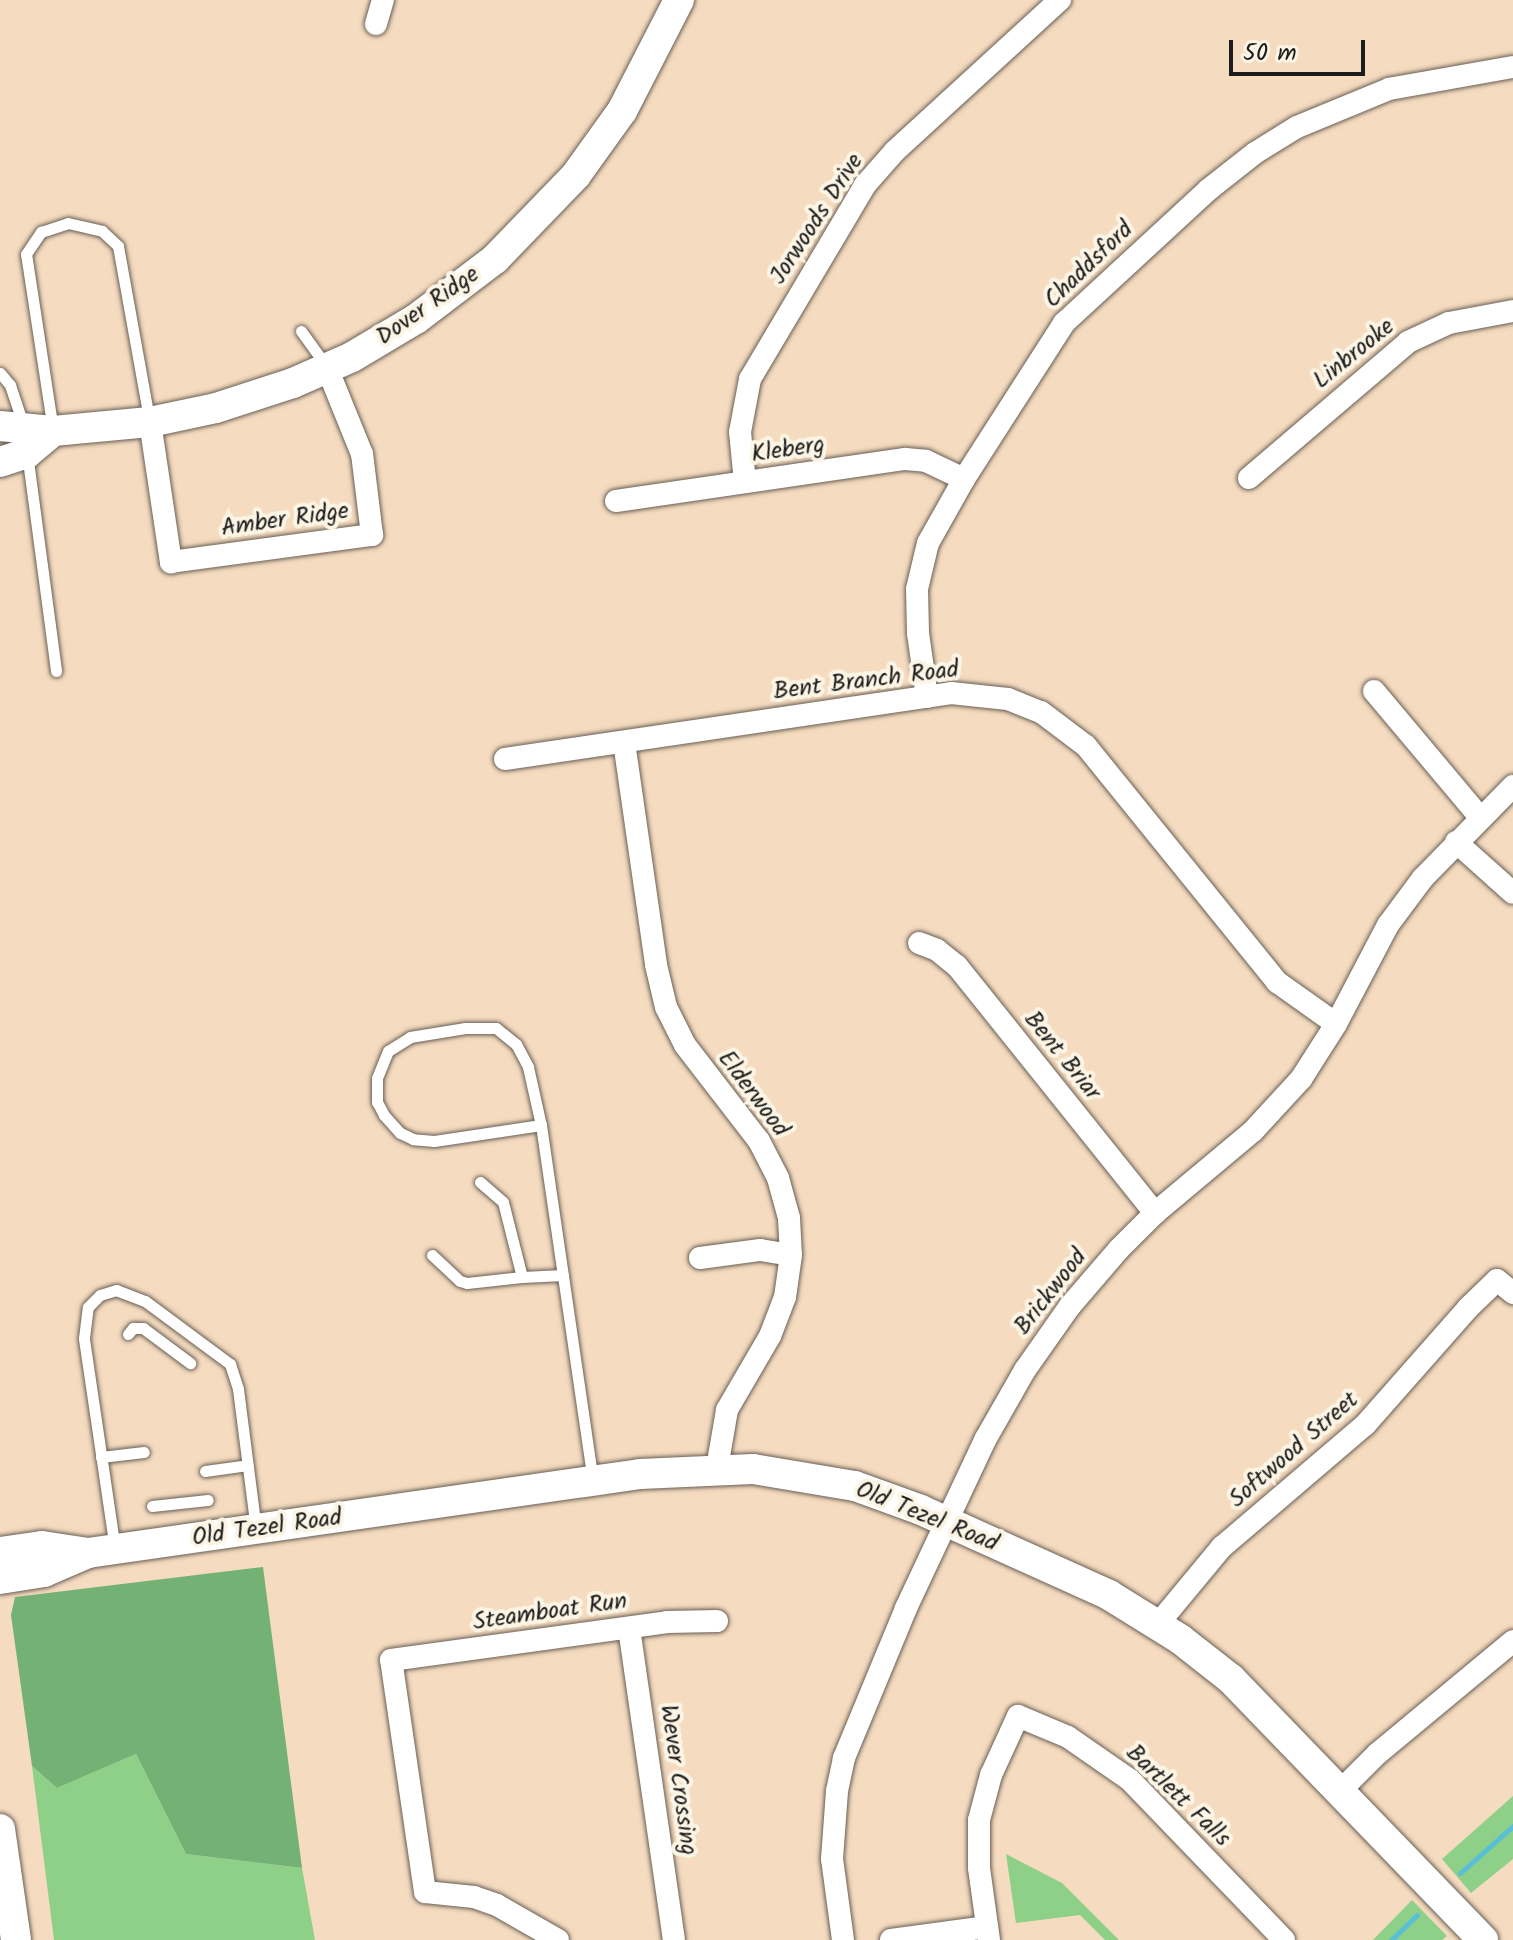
<!DOCTYPE html>
<style>
body{margin:0}
#map{position:relative;width:1513px;height:1940px;overflow:hidden;background:#f5dbbf;font-family:Kalam,sans-serif}
div>[style]{position:absolute}
[style*='--x']{left:calc(var(--x)*1px);top:calc(var(--y)*1px);width:calc(var(--w)*1px);rotate:calc(var(--a)*1deg)}
.green>*{inset:0;background:#8fd088}
.forest>*{inset:0;background:#73b274}
.stream>*{height:5px;margin:-2.5px;padding:0 2.5px;transform-origin:2.5px;border-radius:2.5px;background:#58bfd6}
.roads{filter:drop-shadow(0 0 2px #685f55) drop-shadow(0 0 2px #685f55)}
.lane>*{height:11px;margin:-5.5px;padding:0 5.5px;transform-origin:5.5px;border-radius:5.5px;background:#fff}
.street>*{height:22px;margin:-11px;padding:0 11px;transform-origin:11px;border-radius:11px;background:#fff}
.secondary>*{height:30px;margin:-15px;padding:0 15px;transform-origin:15px;border-radius:15px;background:#fff}
span{translate:-50% -50%;white-space:nowrap;text-align:center;line-height:1.15;-webkit-text-stroke:8px #fcf5e5;paint-order:stroke}
.street-label{font-size:24px;color:#1c1c1c}
.scale{position:absolute;left:1229px;top:40px;width:136px;height:36px;box-sizing:border-box;border:4px solid #1c1c1c;border-top:0;padding-left:10px;font-size:24px;line-height:28px;white-space:nowrap;color:#1c1c1c;-webkit-text-stroke:6px #fcf5e5;paint-order:stroke}
</style>
<div id="map">
<div class="green">
<div style="clip-path:polygon(136px 1754px,186px 1854px,302px 1868px,315px 1940px,54px 1940px,32px 1766px,57px 1788px)"></div>
<div style="clip-path:polygon(1513px 1796px,1513px 1859px,1471px 1893px,1442px 1859px)"></div>
<div style="clip-path:polygon(1006px 1854px,1062px 1883px,1119px 1940px,1105px 1940px,1080px 1915px,1016px 1923px)"></div>
<div style="clip-path:polygon(1412px 1900px,1447px 1936px,1442px 1940px,1373px 1940px)"></div>
</div>
<div class="forest">
<div style="clip-path:polygon(263px 1567px,302px 1868px,186px 1854px,136px 1754px,57px 1788px,32px 1766px,11px 1615px,15px 1597px)"></div>
</div>
<div class="stream">
<div style="--x:1460;--y:1873;--w:71;--a:-41.6"></div>
<div style="--x:1391;--y:1940;--w:36;--a:-44"></div>
</div>
<div class="roads">
<div class="lane">
<div style="--x:301;--y:331;--w:44;--a:54.2"></div>
<div style="--x:0;--y:373;--w:16;--a:50"></div>
<div style="--x:10;--y:385;--w:44;--a:71.6"></div>
<div style="--x:53;--y:430;--w:178;--a:-98.7"></div>
<div style="--x:26;--y:254;--w:27;--a:-56"></div>
<div style="--x:41;--y:232;--w:28;--a:-18"></div>
<div style="--x:68;--y:223;--w:35;--a:13"></div>
<div style="--x:102;--y:231;--w:22;--a:43"></div>
<div style="--x:118;--y:246;--w:176;--a:79.8"></div>
<div style="--x:27;--y:453;--w:220;--a:82.4"></div>
<div style="--x:541;--y:1125;--w:108;--a:171.5"></div>
<div style="--x:434;--y:1141;--w:21;--a:-175"></div>
<div style="--x:413;--y:1139;--w:14;--a:-155"></div>
<div style="--x:400;--y:1133;--w:24;--a:-132"></div>
<div style="--x:384;--y:1115;--w:15;--a:-118"></div>
<div style="--x:377;--y:1102;--w:24;--a:-90"></div>
<div style="--x:377;--y:1078;--w:29;--a:-68"></div>
<div style="--x:388;--y:1051;--w:26;--a:-32"></div>
<div style="--x:410;--y:1037;--w:56;--a:-9.3"></div>
<div style="--x:465;--y:1028;--w:31;--a:0"></div>
<div style="--x:496;--y:1028;--w:26;--a:39"></div>
<div style="--x:516;--y:1044;--w:26;--a:62"></div>
<div style="--x:528;--y:1067;--w:59;--a:77.4"></div>
<div style="--x:541;--y:1125;--w:359;--a:81.7"></div>
<div style="--x:480;--y:1182;--w:30;--a:41"></div>
<div style="--x:503;--y:1202;--w:77;--a:75.8"></div>
<div style="--x:522;--y:1277;--w:41;--a:-2.8"></div>
<div style="--x:432;--y:1255;--w:38;--a:43"></div>
<div style="--x:460;--y:1281;--w:7;--a:16"></div>
<div style="--x:467;--y:1283;--w:55;--a:-6.2"></div>
<div style="--x:128;--y:1334;--w:8;--a:-50"></div>
<div style="--x:133;--y:1328;--w:10;--a:0"></div>
<div style="--x:143;--y:1328;--w:59;--a:36.7"></div>
<div style="--x:101;--y:1457;--w:43;--a:-6.6"></div>
<div style="--x:205;--y:1471;--w:43;--a:-7.9"></div>
<div style="--x:152;--y:1506;--w:56;--a:-6.1"></div>
<div style="--x:115;--y:1549;--w:213;--a:-98.4"></div>
<div style="--x:84;--y:1338;--w:31;--a:-83"></div>
<div style="--x:88;--y:1307;--w:17;--a:-45"></div>
<div style="--x:100;--y:1295;--w:17;--a:-17"></div>
<div style="--x:116;--y:1290;--w:31;--a:21"></div>
<div style="--x:145;--y:1301;--w:106;--a:36.5"></div>
<div style="--x:230;--y:1364;--w:26;--a:72"></div>
<div style="--x:238;--y:1389;--w:141;--a:82.7"></div>
</div>
<div class="street">
<div style="--x:376;--y:24;--w:25;--a:-74"></div>
<div style="--x:150;--y:422;--w:142;--a:81.5"></div>
<div style="--x:171;--y:562;--w:203;--a:-7.7"></div>
<div style="--x:372;--y:535;--w:82;--a:-97"></div>
<div style="--x:362;--y:454;--w:93;--a:-112.1"></div>
<div style="--x:1249;--y:478;--w:209;--a:-40.5"></div>
<div style="--x:1408;--y:342;--w:45;--a:-24.9"></div>
<div style="--x:1449;--y:323;--w:65;--a:-10.6"></div>
<div style="--x:745;--y:482;--w:50;--a:-95.7"></div>
<div style="--x:740;--y:432;--w:54;--a:-79.3"></div>
<div style="--x:750;--y:379;--w:226;--a:-59.3"></div>
<div style="--x:865;--y:185;--w:45;--a:-48.6"></div>
<div style="--x:895;--y:151;--w:224;--a:-42.5"></div>
<div style="--x:616;--y:501;--w:292;--a:-8.3"></div>
<div style="--x:905;--y:459;--w:21;--a:5"></div>
<div style="--x:926;--y:461;--w:42;--a:25.3"></div>
<div style="--x:1374;--y:691;--w:163;--a:50"></div>
<div style="--x:927;--y:697;--w:65;--a:-98"></div>
<div style="--x:918;--y:633;--w:44;--a:-91.3"></div>
<div style="--x:917;--y:589;--w:47;--a:-76.6"></div>
<div style="--x:928;--y:543;--w:73;--a:-60.6"></div>
<div style="--x:964;--y:479;--w:185;--a:-57.3"></div>
<div style="--x:1064;--y:323;--w:196;--a:-42.7"></div>
<div style="--x:1208;--y:190;--w:60;--a:-38.2"></div>
<div style="--x:1255;--y:153;--w:49;--a:-31.8"></div>
<div style="--x:1297;--y:127;--w:100;--a:-22.4"></div>
<div style="--x:1389;--y:89;--w:126;--a:-10.1"></div>
<div style="--x:624;--y:742;--w:225;--a:81.8"></div>
<div style="--x:656;--y:965;--w:43;--a:76.6"></div>
<div style="--x:666;--y:1007;--w:42;--a:63.4"></div>
<div style="--x:685;--y:1045;--w:121;--a:52.4"></div>
<div style="--x:759;--y:1141;--w:42;--a:62.8"></div>
<div style="--x:778;--y:1178;--w:41;--a:74.6"></div>
<div style="--x:789;--y:1218;--w:37;--a:87"></div>
<div style="--x:791;--y:1255;--w:42;--a:98.1"></div>
<div style="--x:785;--y:1297;--w:42;--a:111"></div>
<div style="--x:770;--y:1336;--w:86;--a:120.2"></div>
<div style="--x:727;--y:1410;--w:59;--a:99.8"></div>
<div style="--x:505;--y:759;--w:451;--a:-8.4"></div>
<div style="--x:951;--y:693;--w:57;--a:6"></div>
<div style="--x:1008;--y:699;--w:35;--a:22"></div>
<div style="--x:1041;--y:712;--w:56;--a:37.1"></div>
<div style="--x:1086;--y:746;--w:304;--a:51"></div>
<div style="--x:1277;--y:982;--w:72;--a:35.4"></div>
<div style="--x:1456;--y:842;--w:76;--a:41.8"></div>
<div style="--x:919;--y:943;--w:19;--a:21"></div>
<div style="--x:937;--y:950;--w:26;--a:39"></div>
<div style="--x:957;--y:966;--w:317;--a:51.3"></div>
<div style="--x:700;--y:1258;--w:61;--a:-7.6"></div>
<div style="--x:760;--y:1250;--w:31;--a:9"></div>
<div style="--x:1158;--y:1624;--w:100;--a:-50.3"></div>
<div style="--x:1222;--y:1547;--w:188;--a:-40.5"></div>
<div style="--x:1365;--y:1425;--w:156;--a:-48.6"></div>
<div style="--x:1468;--y:1308;--w:40;--a:-44"></div>
<div style="--x:1497;--y:1280;--w:21;--a:39"></div>
<div style="--x:629;--y:1628;--w:315;--a:81.8"></div>
<div style="--x:1341;--y:1790;--w:51;--a:-45"></div>
<div style="--x:1377;--y:1754;--w:177;--a:-39.7"></div>
<div style="--x:558;--y:1940;--w:70;--a:-150.2"></div>
<div style="--x:497;--y:1905;--w:24;--a:-161"></div>
<div style="--x:474;--y:1897;--w:49;--a:-174.2"></div>
<div style="--x:425;--y:1892;--w:234;--a:-98.3"></div>
<div style="--x:391;--y:1660;--w:279;--a:-7.8"></div>
<div style="--x:667;--y:1622;--w:50;--a:-1.1"></div>
<div style="--x:843;--y:1940;--w:82;--a:-97.7"></div>
<div style="--x:832;--y:1859;--w:68;--a:-85.8"></div>
<div style="--x:837;--y:1791;--w:34;--a:-78"></div>
<div style="--x:844;--y:1758;--w:162;--a:-67.5"></div>
<div style="--x:906;--y:1608;--w:186;--a:-64.8"></div>
<div style="--x:985;--y:1440;--w:81;--a:-60.3"></div>
<div style="--x:1025;--y:1370;--w:78;--a:-54.9"></div>
<div style="--x:1070;--y:1306;--w:75;--a:-49.3"></div>
<div style="--x:1119;--y:1249;--w:51;--a:-45"></div>
<div style="--x:1155;--y:1213;--w:128;--a:-39.9"></div>
<div style="--x:1253;--y:1131;--w:71;--a:-47.3"></div>
<div style="--x:1301;--y:1079;--w:65;--a:-57.5"></div>
<div style="--x:1336;--y:1024;--w:112;--a:-62.3"></div>
<div style="--x:1388;--y:925;--w:59;--a:-53.3"></div>
<div style="--x:1423;--y:878;--w:129;--a:-45.6"></div>
<div style="--x:891;--y:1940;--w:97;--a:-7.7"></div>
<div style="--x:989;--y:1940;--w:73;--a:-97.9"></div>
<div style="--x:979;--y:1868;--w:48;--a:-90"></div>
<div style="--x:979;--y:1820;--w:47;--a:-75.1"></div>
<div style="--x:991;--y:1775;--w:65;--a:-65.4"></div>
<div style="--x:1018;--y:1716;--w:54;--a:22.8"></div>
<div style="--x:1068;--y:1737;--w:75;--a:34.7"></div>
<div style="--x:1130;--y:1780;--w:222;--a:46.1"></div>
</div>
<div class="secondary">
<div style="--x:0;--y:426;--w:53;--a:5.4"></div>
<div style="--x:53;--y:431;--w:97;--a:-5.3"></div>
<div style="--x:150;--y:422;--w:67;--a:-12"></div>
<div style="--x:216;--y:408;--w:81;--a:-18"></div>
<div style="--x:293;--y:383;--w:64;--a:-23.8"></div>
<div style="--x:352;--y:357;--w:74;--a:-30.7"></div>
<div style="--x:416;--y:319;--w:99;--a:-37.2"></div>
<div style="--x:495;--y:259;--w:117;--a:-46"></div>
<div style="--x:576;--y:175;--w:79;--a:-54.3"></div>
<div style="--x:622;--y:111;--w:125;--a:-62.8"></div>
<div style="--x:0;--y:462;--w:28;--a:-18"></div>
<div style="--x:27;--y:453;--w:34;--a:-40"></div>
<div style="--x:0;--y:1552;--w:42;--a:-8.1"></div>
<div style="--x:42;--y:1546;--w:47;--a:8.7"></div>
<div style="--x:0;--y:1579;--w:45;--a:-9"></div>
<div style="--x:44;--y:1572;--w:48;--a:-23.4"></div>
<div style="--x:88;--y:1553;--w:558;--a:-8.14"></div>
<div style="--x:640;--y:1474;--w:113;--a:-2.5"></div>
<div style="--x:753;--y:1469;--w:103;--a:9.5"></div>
<div style="--x:855;--y:1486;--w:70;--a:20"></div>
<div style="--x:921;--y:1510;--w:206;--a:24.3"></div>
<div style="--x:1109;--y:1595;--w:84;--a:31.8"></div>
<div style="--x:1180;--y:1639;--w:65;--a:38.1"></div>
<div style="--x:1231;--y:1679;--w:363;--a:46"></div>
<div style="--x:0;--y:1829;--w:112;--a:81.8"></div>
</div>
</div>
<div class="street-label">
<span style="left:817px;top:219px;rotate:-57deg">Jorwoods Drive</span>
<span style="left:1089px;top:265px;rotate:-44deg">Chaddsford</span>
<span style="left:428px;top:306px;rotate:-35deg">Dover Ridge</span>
<span style="left:1354px;top:354px;rotate:-39deg">Linbrooke</span>
<span style="left:788px;top:450px;rotate:-8deg">Kleberg</span>
<span style="left:285px;top:520px;rotate:-8deg">Amber Ridge</span>
<span style="left:866px;top:681px;rotate:-7deg">Bent Branch Road</span>
<span style="left:1062px;top:1056px;rotate:51deg">Bent Briar</span>
<span style="left:753px;top:1094px;rotate:53deg">Elderwood</span>
<span style="left:1051px;top:1292px;rotate:-52deg">Brickwood</span>
<span style="left:1294px;top:1450px;rotate:-41deg">Softwood Street</span>
<span style="left:927px;top:1517px;rotate:22deg">Old Tezel Road</span>
<span style="left:267px;top:1528px;rotate:-8deg">Old Tezel Road</span>
<span style="left:550px;top:1612px;rotate:-8deg">Steamboat Run</span>
<span style="left:678px;top:1780px;rotate:82deg">Wever Crossing</span>
<span style="left:1178px;top:1796px;rotate:44deg">Bartlett Falls</span>
</div>
<div class="scale">50 m</div>
</div>
